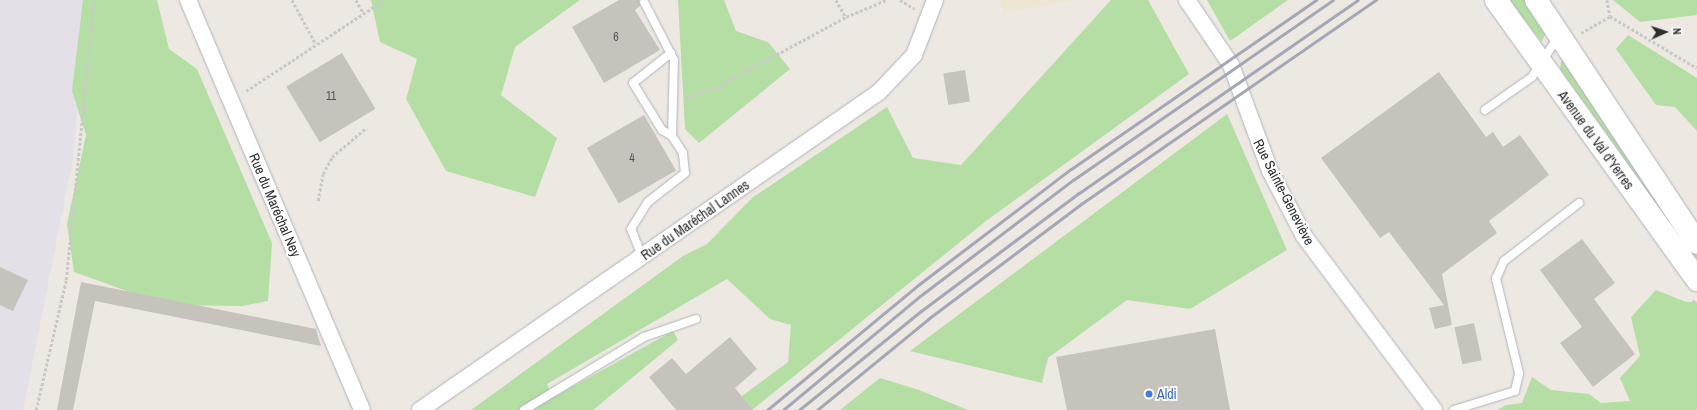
<!DOCTYPE html>
<meta charset="utf-8">
<style>
body{margin:0}
#map{position:relative;width:1697px;height:410px;overflow:hidden;background:#ede9e2;font-family:"Archivo Narrow",sans-serif}
div>[style]{position:absolute}
[style*='--x']{left:calc(var(--x)*1px);top:calc(var(--y)*1px);width:calc(var(--w)*1px);rotate:calc(var(--a)*1deg)}
.industrial>*{inset:0;background:#e3e1e7}
.education>*{inset:0;background:#ede6d3}
.green>*{inset:0;background:#b4dea4}
.building>*{inset:0;background:#c6c3bd;transform-origin:0 0}
.path>*{height:2.5px;margin-top:-1.25px;transform-origin:0;background:repeating-linear-gradient(90deg,#c9c9c9 0 3px,transparent 0 5px)}
.roads{filter:drop-shadow(0 0 1px #b2b3bc) drop-shadow(0 0 1px #b2b3bc)}
.service>*{height:8px;margin:-4px;padding:0 4px;transform-origin:4px;border-radius:4px;background:#fff}
.minor>*{height:16px;margin:-8px;padding:0 8px;transform-origin:8px;border-radius:8px;background:#fff}
.secondary>*{height:22px;margin:-11px;padding:0 11px;transform-origin:11px;border-radius:11px;background:#fff}
.rail>*{height:3px;margin:-1.5px;padding:0 1.5px;transform-origin:1.5px;border-radius:1.5px;background:#a5a6b6}
.dots>*{width:11px;height:11px;translate:-50% -50%;box-sizing:border-box;border:2px solid #fff;border-radius:50%}
span{translate:-50% -50%;white-space:nowrap;text-align:center;line-height:1.15;-webkit-text-stroke:3.5px #fff;paint-order:stroke}
.number-label{font-size:12px;color:#545352}
.number-label span{-webkit-text-stroke-width:0}
.street-label{font-size:14px;color:#2e2e2e}
.shop-label{font-size:14px;color:#366cbe}
.left{translate:0 -50%;text-align:left}
.north{position:absolute;left:1645px;top:12px;width:40px;height:40px;-webkit-text-stroke:3px #fff;paint-order:stroke;rotate:87deg;font-size:11px;font-weight:700;line-height:16px;text-align:center;color:#2e2e2e}
.north::after{content:'';display:block;margin:auto;width:14px;height:18px;background:#2e2e2e;clip-path:polygon(50% 0,100% 100%,50% 72%,0 100%)}
</style>
<div id="map">
<div class="industrial">
<div style="clip-path:polygon(0 0,89px 0,72px 164px,23px 410px,0 410px)"></div>
</div>
<div class="education">
<div style="clip-path:polygon(1000px 0,1075px 0,1003px 13px)"></div>
</div>
<div class="green">
<div style="clip-path:polygon(83px 0,157px 0,169px 49px,197px 69px,272px 243px,268px 301px,242px 306px,166px 305px,74px 272px,67px 224px,86px 135px,72px 91px)"></div>
<div style="clip-path:polygon(371px 0,580px 0,515px 47px,501px 95px,557px 138px,535px 197px,446px 171px,406px 99px,417px 59px,380px 42px)"></div>
<div style="clip-path:polygon(678px 0,724px 0,736px 31px,768px 42px,790px 69px,699px 143px,685px 129px)"></div>
<div style="clip-path:polygon(1111px 0,1148px 0,1189px 74px,986px 221px,752px 410px,723px 410px,788px 362px,791px 325px,770px 319px,727px 279px,547px 384px,552px 398px,673px 331px,678px 340px,593px 410px,471px 410px,683px 256px,707px 244px,752px 198px,887px 107px,913px 158px,961px 165px)"></div>
<div style="clip-path:polygon(1207px 0,1288px 0,1230px 41px)"></div>
<div style="clip-path:polygon(1508px 0,1525px 0,1546px 31px,1542px 42px)"></div>
<div style="clip-path:polygon(1613px 0,1697px 0,1697px 15px,1640px 22px)"></div>
<div style="clip-path:polygon(1628px 35px,1697px 78px,1697px 131px,1675px 107px,1656px 105px,1616px 49px)"></div>
<div style="clip-path:polygon(1562px 56px,1697px 253px,1697px 259px,1560px 69px)"></div>
<div style="clip-path:polygon(1227px 114px,1287px 250px,1190px 309px,1127px 300px,1048px 358px,1042px 383px,910px 351px)"></div>
<div style="clip-path:polygon(1656px 290px,1686px 302px,1697px 302px,1697px 410px,1497px 410px,1506px 405px,1522px 403px,1532px 377px,1551px 390px,1589px 394px,1601px 403px,1630px 401px,1620px 378px,1640px 356px,1631px 317px)"></div>
<div style="clip-path:polygon(880px 378px,919px 390px,968px 410px,840px 410px)"></div>
</div>
<div class="building">
<div style="clip-path:polygon(619px 0,639px 0,640px 6px,635px 10px,660px 50px,604px 83px,572px 27px)"></div>
<div style="left:342px;top:53px;width:65px;height:65px;rotate:59deg"></div>
<div style="left:965px;top:70px;width:32px;height:22px;rotate:81deg"></div>
<div style="clip-path:polygon(1439px 72px,1486px 137px,1493px 132px,1503px 147px,1520px 135px,1549px 175px,1489px 221px,1497px 233px,1442px 274px,1452px 325px,1435px 329px,1429px 308px,1444px 305px,1389px 232px,1380px 238px,1321px 158px)"></div>
<div style="left:644px;top:115px;width:64px;height:66px;rotate:60deg"></div>
<div style="clip-path:polygon(1582px 239px,1615px 283px,1594px 299px,1635px 354px,1593px 387px,1560px 343px,1582px 327px,1540px 270px)"></div>
<div style="clip-path:polygon(0 267px,28px 280px,13px 311px,0 305px)"></div>
<div style="clip-path:polygon(81px 282px,316px 329px,321px 346px,95px 301px,73px 410px,57px 410px)"></div>
<div style="left:1474px;top:323px;width:38px;height:20px;rotate:78deg"></div>
<div style="clip-path:polygon(1215px 329px,1230px 410px,1067px 410px,1056px 357px)"></div>
<div style="clip-path:polygon(730px 337px,757px 369px,735px 388px,753px 410px,676px 410px,649px 377px,672px 358px,686px 374px)"></div>
</div>
<div class="path">
<div style="--x:292;--y:0;--w:50;--a:61.4"></div>
<div style="--x:356;--y:0;--w:14;--a:60"></div>
<div style="--x:836;--y:0;--w:20;--a:60"></div>
<div style="--x:846;--y:17;--w:43;--a:-23"></div>
<div style="--x:900;--y:0;--w:17;--a:31"></div>
<div style="--x:1607;--y:0;--w:16;--a:79"></div>
<div style="--x:1581;--y:33;--w:34;--a:-30"></div>
<div style="--x:1610;--y:16;--w:101;--a:30.9"></div>
<div style="--x:246;--y:91;--w:165;--a:-33.4"></div>
<div style="--x:686;--y:98;--w:31;--a:-19"></div>
<div style="--x:715;--y:88;--w:149;--a:-28.5"></div>
<div style="--x:318;--y:201;--w:27;--a:-80"></div>
<div style="--x:323;--y:174;--w:19;--a:-62"></div>
<div style="--x:332;--y:157;--w:45;--a:-40.5"></div>
<div style="--x:1693;--y:300;--w:6;--a:51"></div>
<div style="--x:36;--y:410;--w:133;--a:-77"></div>
<div style="--x:66;--y:280;--w:281;--a:-84.3"></div>
</div>
<div class="roads">
<div class="service">
<div style="--x:671;--y:53;--w:48;--a:141.7"></div>
<div style="--x:633;--y:83;--w:55;--a:58.3"></div>
<div style="--x:662;--y:130;--w:12;--a:31"></div>
<div style="--x:1485;--y:110;--w:57;--a:-35.1"></div>
<div style="--x:1532;--y:77;--w:48;--a:-57"></div>
<div style="--x:642;--y:256;--w:29;--a:-112"></div>
<div style="--x:631;--y:229;--w:32;--a:-58"></div>
<div style="--x:648;--y:202;--w:47;--a:-38.1"></div>
<div style="--x:685;--y:173;--w:20;--a:-96"></div>
<div style="--x:683;--y:153;--w:20;--a:-123"></div>
<div style="--x:672;--y:136;--w:76;--a:-88.5"></div>
<div style="--x:674;--y:60;--w:65;--a:-117.3"></div>
<div style="--x:524;--y:410;--w:140;--a:-31.3"></div>
<div style="--x:644;--y:337;--w:55;--a:-19.1"></div>
<div style="--x:1454;--y:410;--w:64;--a:-17.3"></div>
<div style="--x:1515;--y:391;--w:18;--a:-77"></div>
<div style="--x:1519;--y:373;--w:97;--a:-103.7"></div>
<div style="--x:1496;--y:279;--w:20;--a:-66"></div>
<div style="--x:1504;--y:261;--w:95;--a:-37.7"></div>
</div>
<div class="minor">
<div style="--x:188;--y:0;--w:445;--a:67"></div>
<div style="--x:1187;--y:0;--w:78;--a:55.9"></div>
<div style="--x:1231;--y:65;--w:113;--a:69.8"></div>
<div style="--x:1270;--y:171;--w:73;--a:62.4"></div>
<div style="--x:1304;--y:236;--w:217;--a:53.2"></div>
<div style="--x:420;--y:410;--w:558;--a:-34.71"></div>
<div style="--x:879;--y:92;--w:51;--a:-46.6"></div>
<div style="--x:914;--y:55;--w:59;--a:-69.1"></div>
</div>
<div class="secondary">
<div style="--x:1496;--y:0;--w:345;--a:54.3"></div>
<div style="--x:1536;--y:0;--w:291;--a:56.5"></div>
</div>
</div>
<div class="rail">
<div style="--x:767;--y:410;--w:196;--a:-39.6"></div>
<div style="--x:918;--y:285;--w:192;--a:-37.2"></div>
<div style="--x:1071;--y:169;--w:298;--a:-34.6"></div>
<div style="--x:783;--y:410;--w:178;--a:-39.8"></div>
<div style="--x:920;--y:296;--w:192;--a:-37.2"></div>
<div style="--x:1073;--y:180;--w:316;--a:-34.7"></div>
<div style="--x:799;--y:410;--w:157;--a:-39.1"></div>
<div style="--x:921;--y:311;--w:197;--a:-36.8"></div>
<div style="--x:1079;--y:193;--w:339;--a:-34.7"></div>
<div style="--x:817;--y:410;--w:144;--a:-39.3"></div>
<div style="--x:928;--y:319;--w:191;--a:-36.9"></div>
<div style="--x:1081;--y:204;--w:359;--a:-34.7"></div>
</div>
<div class="dots">
<div style="left:1149px;top:394px;background:#3f7fe0"></div>
</div>
<div class="number-label">
<span style="left:616px;top:38px">6</span>
<span style="left:331px;top:97px">11</span>
<span style="left:632px;top:159px">4</span>
</div>
<div class="street-label">
<span style="left:1596px;top:140px;rotate:54deg">Avenue du Val d'Yerres</span>
<span style="left:1284px;top:192px;rotate:63deg">Rue Sainte-Geneviève</span>
<span style="left:275px;top:205px;rotate:67deg">Rue du Maréchal Ney</span>
<span style="left:695px;top:220px;rotate:-35deg">Rue du Maréchal Lannes</span>
</div>
<div class="shop-label">
<span class="left" style="left:1157px;top:394px">Aldi</span>
</div>
<div class="north">N</div>
</div>
